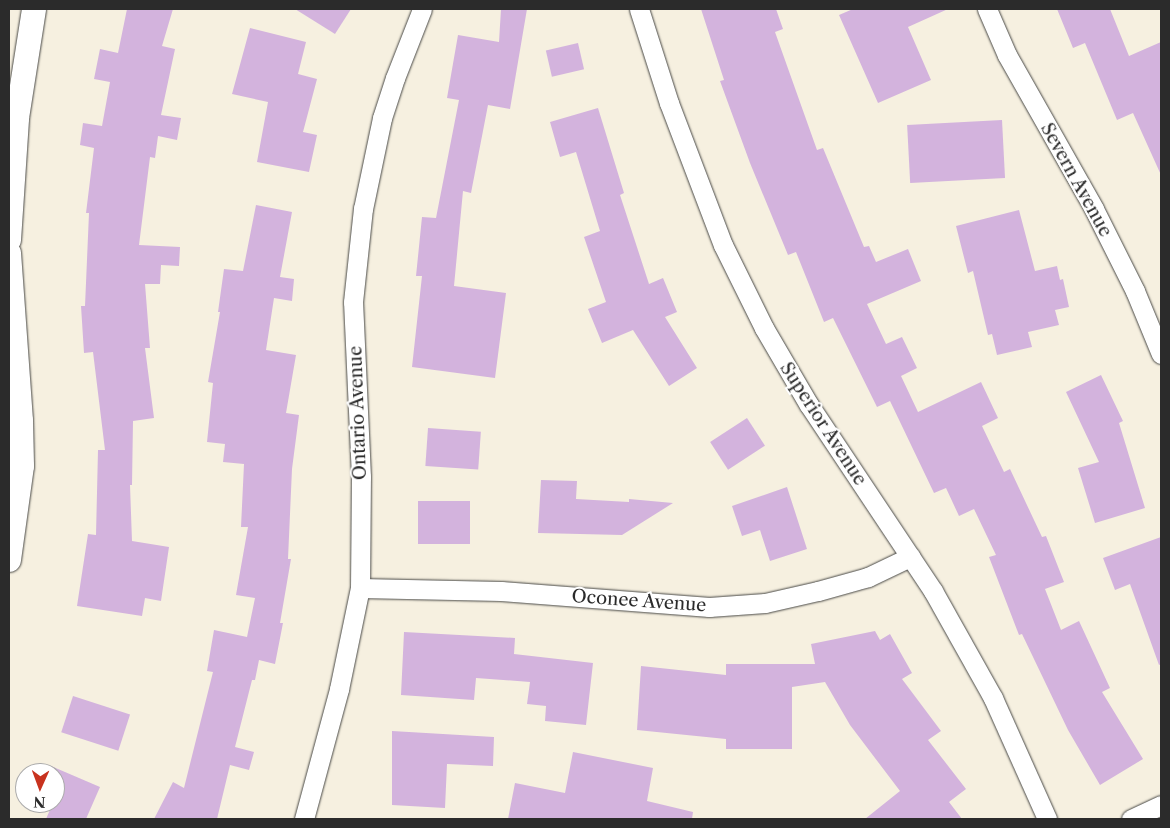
<!DOCTYPE html>
<style>
body{margin:0}
#map{position:relative;width:1170px;height:828px;overflow:hidden;background:#f6f0e0;font-family:"Libre Caslon Text",serif}
div>[style]{position:absolute}
[style*='--x']{left:calc(var(--x)*1px);top:calc(var(--y)*1px);width:calc(var(--w)*1px);rotate:calc(var(--a)*1deg)}
.building>*{inset:0;background:#d3b3dd;transform-origin:0 0}
.roads{filter:drop-shadow(0 0 1px #494946) drop-shadow(0 0 1px #494946)}
.minor>*{height:19px;margin:-9.5px;padding:0 9.5px;transform-origin:9.5px;border-radius:9.5px;background:#fff}
.tertiary>*{height:24px;margin:-12px;padding:0 12px;transform-origin:12px;border-radius:12px;background:#fff}
span{translate:-50% -50%;white-space:nowrap;text-align:center;line-height:1.15;-webkit-text-stroke:4px #fff;paint-order:stroke}
.street-label{font-size:18px;color:#2b2b2b}
.frame{position:absolute;inset:0;border:10px solid #2b2b2b;pointer-events:none}
.north{position:absolute;left:15px;top:763px;width:50px;height:50px;box-sizing:border-box;background:#fff;border:1px solid #aaa;border-radius:50%;rotate:182deg;font-size:14px;font-weight:700;line-height:20px;text-align:center;color:#2b2b2b}
.north::after{content:'';display:block;margin:auto;width:18px;height:22px;background:#c8321e;clip-path:polygon(50% 0,100% 100%,50% 72%,0 100%)}
</style>
<div id="map">
<div class="building">
<div style="clip-path:polygon(127px 9px,173px 9px,162px 46px,175px 49px,161px 115px,181px 118px,177px 140px,158px 136px,155px 158px,150px 157px,139px 245px,180px 247px,179px 266px,161px 265px,160px 284px,145px 284px,150px 348px,145px 348px,154px 418px,133px 421px,132px 485px,130px 485px,132px 541px,169px 547px,161px 601px,145px 598px,142px 616px,77px 606px,88px 534px,96px 535px,98px 450px,105px 450px,93px 352px,84px 353px,81px 306px,85px 306px,89px 213px,86px 213px,94px 148px,80px 145px,83px 123px,102px 126px,110px 82px,94px 79px,100px 49px,118px 53px)"></div>
<div style="clip-path:polygon(295px 9px,351px 9px,335px 34px)"></div>
<div style="clip-path:polygon(501px 9px,527px 9px,510px 109px,488px 105px,471px 193px,463px 191px,454px 286px,506px 293px,495px 378px,412px 367px,422px 276px,416px 276px,422px 217px,436px 218px,459px 100px,447px 98px,458px 35px,499px 42px)"></div>
<div style="clip-path:polygon(701px 9px,776px 9px,783px 29px,775px 32px,817px 150px,823px 148px,864px 247px,869px 246px,876px 262px,908px 249px,921px 281px,867px 304px,886px 344px,902px 337px,917px 368px,901px 376px,918px 412px,981px 382px,998px 418px,982px 426px,1004px 472px,1010px 469px,1042px 537px,1046px 536px,1064px 582px,1045px 589px,1061px 630px,1079px 621px,1110px 688px,1102px 692px,1143px 759px,1100px 785px,1068px 730px,1022px 634px,1019px 635px,989px 557px,996px 555px,974px 509px,959px 516px,946px 488px,934px 493px,890px 401px,877px 407px,833px 318px,824px 322px,796px 252px,788px 255px,750px 163px,720px 81px,724px 80px)"></div>
<div style="clip-path:polygon(853px 9px,948px 9px,908px 27px,931px 80px,878px 103px,839px 15px)"></div>
<div style="clip-path:polygon(1057px 9px,1110px 9px,1129px 56px,1161px 42px,1161px 175px,1133px 113px,1117px 120px,1085px 43px,1073px 48px)"></div>
<div style="clip-path:polygon(250px 28px,306px 42px,298px 74px,317px 79px,303px 132px,317px 135px,309px 172px,257px 162px,268px 102px,232px 94px)"></div>
<div style="left:578px;top:43px;width:27px;height:33px;rotate:77deg"></div>
<div style="clip-path:polygon(598px 108px,624px 193px,620px 195px,649px 284px,663px 278px,677px 312px,665px 317px,697px 368px,669px 386px,633px 330px,602px 343px,588px 309px,606px 302px,584px 237px,600px 231px,576px 152px,560px 157px,550px 122px)"></div>
<div style="left:1002px;top:120px;width:58px;height:95px;rotate:87deg"></div>
<div style="clip-path:polygon(256px 205px,292px 212px,280px 277px,294px 279px,292px 301px,274px 298px,266px 350px,296px 355px,286px 413px,299px 415px,292px 469px,288px 559px,291px 559px,280px 623px,283px 623px,275px 664px,259px 660px,255px 680px,252px 680px,235px 747px,254px 752px,249px 770px,230px 765px,217px 819px,154px 819px,173px 782px,184px 788px,213px 672px,207px 671px,214px 630px,247px 637px,255px 598px,236px 595px,248px 527px,241px 527px,244px 464px,223px 462px,225px 444px,207px 442px,213px 383px,208px 382px,220px 312px,218px 312px,224px 269px,243px 271px)"></div>
<div style="clip-path:polygon(1019px 210px,1035px 271px,1057px 266px,1060px 280px,1063px 279px,1069px 307px,1055px 310px,1059px 325px,1028px 332px,1032px 347px,997px 355px,992px 334px,988px 335px,973px 271px,968px 273px,956px 226px)"></div>
<div style="clip-path:polygon(1101px 375px,1123px 421px,1119px 423px,1145px 508px,1095px 523px,1078px 468px,1099px 462px,1066px 392px)"></div>
<div style="left:747px;top:418px;width:33px;height:44px;rotate:57deg"></div>
<div style="left:428px;top:428px;width:53px;height:38px;rotate:4deg"></div>
<div style="clip-path:polygon(541px 480px,577px 481px,576px 499px,629px 502px,629px 499px,673px 503px,622px 535px,538px 533px)"></div>
<div style="clip-path:polygon(787px 487px,807px 549px,770px 561px,760px 530px,742px 536px,732px 506px)"></div>
<div style="left:470px;top:501px;width:43px;height:52px;rotate:90deg"></div>
<div style="clip-path:polygon(1161px 537px,1161px 664px,1159px 665px,1130px 584px,1115px 590px,1103px 558px)"></div>
<div style="clip-path:polygon(875px 631px,880px 640px,890px 634px,912px 673px,902px 679px,941px 731px,928px 740px,966px 789px,949px 802px,962px 819px,865px 819px,900px 791px,850px 725px,825px 682px,792px 687px,792px 749px,726px 749px,726px 739px,637px 730px,641px 666px,726px 675px,726px 664px,815px 664px,811px 644px)"></div>
<div style="clip-path:polygon(404px 632px,515px 638px,514px 654px,593px 663px,586px 725px,545px 721px,546px 706px,527px 704px,530px 682px,476px 678px,474px 700px,401px 695px)"></div>
<div style="left:73px;top:696px;width:60px;height:38px;rotate:18deg"></div>
<div style="clip-path:polygon(392px 731px,494px 737px,493px 766px,447px 764px,445px 808px,392px 805px)"></div>
<div style="clip-path:polygon(573px 752px,653px 768px,647px 801px,693px 812px,692px 819px,508px 819px,515px 783px,565px 793px)"></div>
<div style="clip-path:polygon(51px 766px,100px 787px,86px 819px,46px 819px,52px 805px,47px 803px,55px 803px,55px 773px,49px 773px)"></div>
</div>
<div class="roads">
<div class="minor">
<div style="--x:639;--y:9;--w:99;--a:72.3"></div>
<div style="--x:669;--y:103;--w:152;--a:69.2"></div>
<div style="--x:723;--y:245;--w:93;--a:63.7"></div>
<div style="--x:764;--y:328;--w:89;--a:59.7"></div>
<div style="--x:809;--y:405;--w:224;--a:56.3"></div>
<div style="--x:933;--y:591;--w:123;--a:60.7"></div>
<div style="--x:993;--y:698;--w:133;--a:65.9"></div>
<div style="--x:987;--y:9;--w:50;--a:66.5"></div>
<div style="--x:1007;--y:55;--w:177;--a:60.5"></div>
<div style="--x:1094;--y:209;--w:92;--a:63.4"></div>
<div style="--x:1135;--y:291;--w:68;--a:67.6"></div>
<div style="--x:360;--y:588;--w:141;--a:1.2"></div>
<div style="--x:501;--y:591;--w:209;--a:4.4"></div>
<div style="--x:709;--y:607;--w:56;--a:-4.1"></div>
<div style="--x:765;--y:603;--w:54;--a:-12.8"></div>
<div style="--x:818;--y:591;--w:52;--a:-15.6"></div>
<div style="--x:868;--y:577;--w:47;--a:-25.5"></div>
<div style="--x:304;--y:819;--w:135;--a:-74.9"></div>
<div style="--x:339;--y:689;--w:103;--a:-78.3"></div>
<div style="--x:360;--y:588;--w:111;--a:-89.5"></div>
<div style="--x:361;--y:477;--w:175;--a:-92.6"></div>
<div style="--x:353;--y:302;--w:94;--a:-83.9"></div>
<div style="--x:363;--y:209;--w:93;--a:-78.2"></div>
<div style="--x:382;--y:118;--w:42;--a:-72"></div>
<div style="--x:395;--y:78;--w:74;--a:-68.6"></div>
<div style="--x:1131;--y:819;--w:33;--a:-25"></div>
</div>
<div class="tertiary">
<div style="--x:9;--y:240;--w:122;--a:-86.2"></div>
<div style="--x:17;--y:118;--w:110;--a:-81.1"></div>
<div style="--x:9;--y:253;--w:168;--a:85.9"></div>
<div style="--x:21;--y:421;--w:45;--a:88.7"></div>
<div style="--x:22;--y:466;--w:95;--a:97.9"></div>
</div>
</div>
<div class="street-label">
<span style="left:1076px;top:180px;rotate:61deg">Severn Avenue</span>
<span style="left:358px;top:413px;rotate:-92deg">Ontario Avenue</span>
<span style="left:823px;top:424px;rotate:57deg">Superior Avenue</span>
<span style="left:639px;top:601px;rotate:4deg">Oconee Avenue</span>
</div>
<div class="frame"></div>
<div class="north">N</div>
</div>
